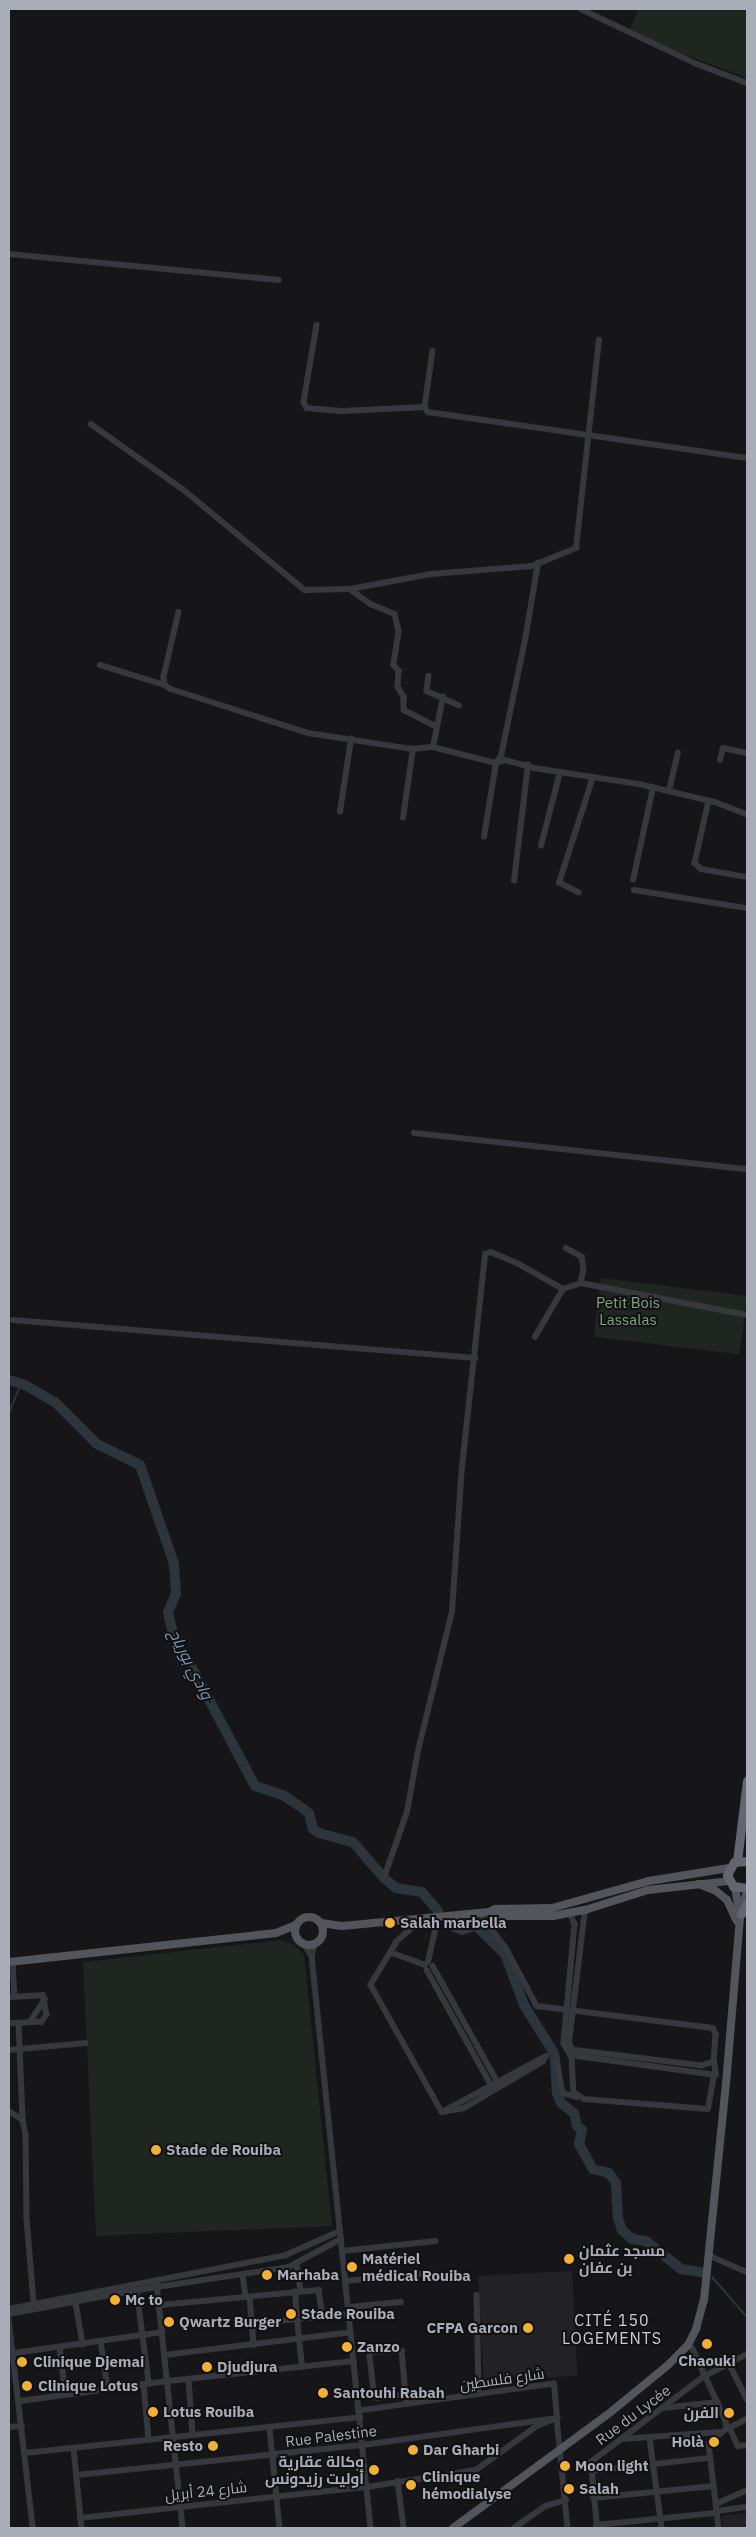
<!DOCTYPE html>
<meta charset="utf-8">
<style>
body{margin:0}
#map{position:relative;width:756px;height:2537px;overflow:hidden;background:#161618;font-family:"IBM Plex Sans",Cairo,sans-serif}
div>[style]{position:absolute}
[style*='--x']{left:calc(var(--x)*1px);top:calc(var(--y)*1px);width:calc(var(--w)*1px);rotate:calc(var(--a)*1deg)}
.built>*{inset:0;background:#222225;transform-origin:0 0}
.green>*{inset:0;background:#1e261f;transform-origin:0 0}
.stream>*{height:2px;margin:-1px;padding:0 1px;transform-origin:1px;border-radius:1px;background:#2c353c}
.river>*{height:10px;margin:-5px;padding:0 5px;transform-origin:5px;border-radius:5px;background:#2c353c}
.minor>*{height:5.5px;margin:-2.75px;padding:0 2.75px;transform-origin:2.75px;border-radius:2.75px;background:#37383d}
.major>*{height:8px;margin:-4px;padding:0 4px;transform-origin:4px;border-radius:4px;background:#53555c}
.major>.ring{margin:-4px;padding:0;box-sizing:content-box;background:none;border:8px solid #53555c;border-radius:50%}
.highway>*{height:9px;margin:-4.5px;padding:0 4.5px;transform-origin:4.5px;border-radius:4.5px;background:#63666e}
.dots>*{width:14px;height:14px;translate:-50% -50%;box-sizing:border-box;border:2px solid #111113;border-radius:50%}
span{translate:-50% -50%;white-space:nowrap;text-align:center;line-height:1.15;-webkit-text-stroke:4px #111113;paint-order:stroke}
.park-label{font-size:15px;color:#7fa381}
.poi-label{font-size:15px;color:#a8adb8;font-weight:700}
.left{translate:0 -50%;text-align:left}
.right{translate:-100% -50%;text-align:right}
.street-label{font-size:15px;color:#a8adb8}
.water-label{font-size:16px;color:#7f9bb3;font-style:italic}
.neighbourhood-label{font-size:16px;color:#c9ccd4;letter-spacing:1px}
.frame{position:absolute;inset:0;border:10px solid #a8adb8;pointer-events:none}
</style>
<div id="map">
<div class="built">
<div style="left:572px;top:2271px;width:105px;height:94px;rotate:87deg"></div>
<div style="clip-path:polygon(747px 2513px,747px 2528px,723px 2528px,721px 2516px)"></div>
</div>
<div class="green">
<div style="clip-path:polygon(639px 9px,747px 9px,747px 78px,628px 33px)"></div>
<div style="left:601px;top:1278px;width:147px;height:59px;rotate:7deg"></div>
<div style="clip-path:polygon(281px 1940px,294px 1945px,304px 1955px,332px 2226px,96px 2236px,83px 1962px)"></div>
</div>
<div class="stream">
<div style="--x:9;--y:1413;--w:31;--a:-68"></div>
<div style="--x:712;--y:2277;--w:53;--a:48.8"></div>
</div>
<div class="river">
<div style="--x:9;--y:1380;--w:17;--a:17"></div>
<div style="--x:25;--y:1385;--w:34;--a:30"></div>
<div style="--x:55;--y:1402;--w:59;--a:45"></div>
<div style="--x:97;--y:1444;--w:48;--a:26"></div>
<div style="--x:140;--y:1465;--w:105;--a:71"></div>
<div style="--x:174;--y:1564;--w:30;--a:86"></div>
<div style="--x:176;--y:1594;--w:20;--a:114"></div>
<div style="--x:168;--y:1612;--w:18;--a:77"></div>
<div style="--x:172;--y:1630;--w:177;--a:62"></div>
<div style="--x:255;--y:1786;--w:29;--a:18"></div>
<div style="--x:283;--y:1795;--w:18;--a:34"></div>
<div style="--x:298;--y:1805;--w:14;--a:36"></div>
<div style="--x:309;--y:1813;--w:16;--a:76"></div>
<div style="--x:313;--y:1829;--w:7;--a:34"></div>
<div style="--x:319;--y:1833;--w:35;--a:15"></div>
<div style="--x:353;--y:1842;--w:48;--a:49.3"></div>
<div style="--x:384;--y:1878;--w:16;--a:40"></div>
<div style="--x:396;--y:1888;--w:26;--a:9"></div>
<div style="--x:422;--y:1892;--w:25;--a:50"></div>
<div style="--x:477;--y:1927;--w:39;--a:44"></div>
<div style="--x:505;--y:1954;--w:54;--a:69.6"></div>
<div style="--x:524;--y:2005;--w:57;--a:58"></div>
<div style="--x:555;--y:2058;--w:35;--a:87"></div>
<div style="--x:557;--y:2093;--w:11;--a:68"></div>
<div style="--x:561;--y:2103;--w:16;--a:38"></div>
<div style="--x:574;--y:2113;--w:13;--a:77"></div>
<div style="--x:577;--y:2126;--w:6;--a:39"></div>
<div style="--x:582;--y:2130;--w:14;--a:102"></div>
<div style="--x:579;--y:2144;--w:29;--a:61"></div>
<div style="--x:593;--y:2169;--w:16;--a:14"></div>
<div style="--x:609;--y:2173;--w:12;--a:55"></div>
<div style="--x:616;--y:2183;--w:35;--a:87"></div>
<div style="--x:618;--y:2218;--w:13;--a:72"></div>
<div style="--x:622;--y:2230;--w:13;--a:42"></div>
<div style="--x:632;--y:2239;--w:14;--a:8"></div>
<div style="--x:646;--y:2241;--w:45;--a:38.7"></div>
<div style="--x:681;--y:2269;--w:20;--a:9"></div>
</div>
<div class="minor">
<div style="--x:581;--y:9;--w:128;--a:25.4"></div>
<div style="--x:697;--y:64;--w:53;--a:20.8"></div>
<div style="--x:9;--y:254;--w:271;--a:5.5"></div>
<div style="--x:317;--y:325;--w:78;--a:99.6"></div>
<div style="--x:304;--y:402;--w:7;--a:63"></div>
<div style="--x:307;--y:408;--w:36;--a:5"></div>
<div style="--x:343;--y:411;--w:82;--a:-2.8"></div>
<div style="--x:433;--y:351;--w:57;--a:98.1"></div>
<div style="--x:425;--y:407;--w:6;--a:59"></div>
<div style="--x:428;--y:412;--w:322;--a:8.2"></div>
<div style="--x:91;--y:424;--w:114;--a:35.4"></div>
<div style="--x:184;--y:490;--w:157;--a:39.6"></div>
<div style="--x:305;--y:590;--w:45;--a:-1.3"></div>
<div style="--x:350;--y:589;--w:82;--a:-10.5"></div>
<div style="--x:431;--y:574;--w:101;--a:-4.5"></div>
<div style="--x:532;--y:566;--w:48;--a:-22.2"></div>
<div style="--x:576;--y:548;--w:209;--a:-83.7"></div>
<div style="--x:350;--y:589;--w:26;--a:36"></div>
<div style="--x:371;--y:604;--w:26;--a:23"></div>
<div style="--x:395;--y:614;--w:18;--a:77"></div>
<div style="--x:399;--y:632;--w:33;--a:99"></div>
<div style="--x:394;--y:665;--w:8;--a:50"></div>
<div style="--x:399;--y:671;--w:16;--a:94"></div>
<div style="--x:398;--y:687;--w:12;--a:59"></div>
<div style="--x:404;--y:697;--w:13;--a:90"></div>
<div style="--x:404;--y:710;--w:37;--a:27"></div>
<div style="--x:179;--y:612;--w:67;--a:103"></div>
<div style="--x:164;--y:677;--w:8;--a:83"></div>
<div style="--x:165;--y:685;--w:7;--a:34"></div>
<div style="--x:171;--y:689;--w:144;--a:17.8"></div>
<div style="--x:308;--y:733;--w:106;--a:8.7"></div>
<div style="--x:413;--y:749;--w:20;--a:-6"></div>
<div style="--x:433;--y:747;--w:65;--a:14.3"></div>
<div style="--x:496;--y:763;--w:9;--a:-18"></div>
<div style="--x:505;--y:760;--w:30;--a:15"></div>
<div style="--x:534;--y:768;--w:106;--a:8.7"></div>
<div style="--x:639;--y:784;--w:78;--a:13.3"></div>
<div style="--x:715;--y:802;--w:34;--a:21"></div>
<div style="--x:100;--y:665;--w:68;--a:17.1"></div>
<div style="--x:429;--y:676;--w:15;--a:98"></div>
<div style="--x:427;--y:691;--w:35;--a:24"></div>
<div style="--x:433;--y:747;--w:51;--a:-78.7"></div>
<div style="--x:720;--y:760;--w:12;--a:-76"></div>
<div style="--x:723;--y:748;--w:25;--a:12"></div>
<div style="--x:669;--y:791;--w:39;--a:-77"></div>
<div style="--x:709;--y:801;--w:64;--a:102.7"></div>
<div style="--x:695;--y:863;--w:8;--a:45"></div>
<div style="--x:701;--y:869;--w:47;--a:9.9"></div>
<div style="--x:340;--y:812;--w:74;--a:-81.4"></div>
<div style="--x:403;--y:818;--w:70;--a:-81.8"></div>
<div style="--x:484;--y:837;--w:75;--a:-80.8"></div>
<div style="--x:496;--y:763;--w:9;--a:-54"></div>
<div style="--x:501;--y:756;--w:118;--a:-78.3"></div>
<div style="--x:525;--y:640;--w:78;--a:-80.4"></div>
<div style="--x:541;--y:846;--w:76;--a:-75.6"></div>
<div style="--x:633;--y:880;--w:94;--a:-77.7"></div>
<div style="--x:514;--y:881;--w:117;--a:-83.1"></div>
<div style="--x:634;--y:890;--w:114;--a:9.1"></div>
<div style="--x:579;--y:893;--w:22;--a:-153"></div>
<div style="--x:559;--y:883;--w:111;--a:-72.2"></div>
<div style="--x:414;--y:1133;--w:335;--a:6.2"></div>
<div style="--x:566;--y:1248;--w:18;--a:29"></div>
<div style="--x:582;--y:1257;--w:12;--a:81"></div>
<div style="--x:584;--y:1269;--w:14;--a:102"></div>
<div style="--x:13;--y:1320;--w:464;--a:4.7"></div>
<div style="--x:535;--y:1337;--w:56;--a:-59.7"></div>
<div style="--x:563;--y:1289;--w:19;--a:-18"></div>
<div style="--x:581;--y:1283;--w:169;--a:10.9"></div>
<div style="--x:384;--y:1878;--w:70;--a:-70.8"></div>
<div style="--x:407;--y:1812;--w:62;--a:-79.8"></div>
<div style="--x:418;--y:1751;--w:143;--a:-76.3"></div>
<div style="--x:452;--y:1612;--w:145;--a:-86.1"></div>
<div style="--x:462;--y:1467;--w:214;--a:-83.8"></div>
<div style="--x:485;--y:1254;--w:6;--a:-18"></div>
<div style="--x:491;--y:1252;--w:30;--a:23"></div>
<div style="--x:519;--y:1264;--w:51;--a:29.6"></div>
<div style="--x:479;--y:1913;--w:44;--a:52.4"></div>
<div style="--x:506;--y:1948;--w:66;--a:61.9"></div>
<div style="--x:537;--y:2006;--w:177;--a:7.1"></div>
<div style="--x:713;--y:2028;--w:7;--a:63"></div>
<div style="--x:716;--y:2034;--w:28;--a:94"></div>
<div style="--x:570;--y:1913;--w:12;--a:66"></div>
<div style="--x:575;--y:1924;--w:120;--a:95.3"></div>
<div style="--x:564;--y:2043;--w:13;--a:63"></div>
<div style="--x:570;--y:2055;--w:147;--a:7.8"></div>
<div style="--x:716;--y:2075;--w:13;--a:-99"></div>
<div style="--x:714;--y:2062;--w:13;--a:162"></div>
<div style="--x:702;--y:2066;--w:131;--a:-173"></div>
<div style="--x:572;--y:2050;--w:9;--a:-111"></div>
<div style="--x:569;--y:2042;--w:133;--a:-83.1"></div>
<div style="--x:445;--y:1916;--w:11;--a:68"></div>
<div style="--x:449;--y:1926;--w:14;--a:25"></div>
<div style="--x:462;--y:1932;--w:9;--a:-18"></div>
<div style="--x:471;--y:1929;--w:17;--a:-73"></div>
<div style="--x:423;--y:1919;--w:35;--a:139"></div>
<div style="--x:397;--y:1942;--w:50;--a:121.2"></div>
<div style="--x:371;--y:1985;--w:145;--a:60.8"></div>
<div style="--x:315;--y:1944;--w:12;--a:104"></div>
<div style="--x:312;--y:1956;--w:575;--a:84.11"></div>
<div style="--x:305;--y:1945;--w:13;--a:58"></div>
<div style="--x:390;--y:1952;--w:37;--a:20"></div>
<div style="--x:13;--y:1961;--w:35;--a:87"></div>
<div style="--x:428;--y:1962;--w:46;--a:-77.5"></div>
<div style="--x:433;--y:1966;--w:137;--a:60.8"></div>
<div style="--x:427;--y:1970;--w:137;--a:60.8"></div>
<div style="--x:9;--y:1997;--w:34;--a:-3"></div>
<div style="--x:43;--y:1995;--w:20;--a:79"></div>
<div style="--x:47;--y:2015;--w:9;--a:126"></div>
<div style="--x:42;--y:2022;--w:33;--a:177"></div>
<div style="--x:30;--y:2022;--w:27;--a:-57"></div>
<div style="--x:19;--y:2023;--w:97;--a:87.6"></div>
<div style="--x:9;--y:2050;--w:77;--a:-5.2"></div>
<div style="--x:572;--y:2057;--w:35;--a:87"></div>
<div style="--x:574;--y:2092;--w:12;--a:35"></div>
<div style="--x:584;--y:2099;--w:124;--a:4.6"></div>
<div style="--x:708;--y:2109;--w:35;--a:-80"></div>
<div style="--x:557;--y:2060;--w:34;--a:80"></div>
<div style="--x:563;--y:2093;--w:14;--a:17"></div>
<div style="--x:9;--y:2111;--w:17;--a:33"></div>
<div style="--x:23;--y:2120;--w:16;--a:79"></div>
<div style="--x:26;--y:2136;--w:83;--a:89.3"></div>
<div style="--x:27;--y:2219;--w:84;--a:85.2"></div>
<div style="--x:444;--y:2111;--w:116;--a:-28.3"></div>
<div style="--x:442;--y:2112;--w:22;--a:-10"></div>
<div style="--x:464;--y:2108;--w:91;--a:-30.5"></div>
<div style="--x:542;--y:2062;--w:7;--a:-56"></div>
<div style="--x:342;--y:2251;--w:94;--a:-6.1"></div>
<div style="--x:708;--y:2255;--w:43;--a:23.6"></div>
<div style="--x:297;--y:2263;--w:29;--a:82"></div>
<div style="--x:243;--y:2275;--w:22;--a:82"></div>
<div style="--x:346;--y:2281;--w:85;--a:-5.4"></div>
<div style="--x:157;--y:2284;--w:245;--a:83.9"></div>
<div style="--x:137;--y:2290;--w:94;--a:82.6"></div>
<div style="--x:477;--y:2295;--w:99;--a:88.8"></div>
<div style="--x:250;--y:2297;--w:48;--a:85.2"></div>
<div style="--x:76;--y:2303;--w:42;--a:80.3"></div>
<div style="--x:160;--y:2305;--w:160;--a:-5.4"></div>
<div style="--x:319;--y:2290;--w:27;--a:82"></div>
<div style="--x:349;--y:2307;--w:52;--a:-5.5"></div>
<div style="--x:9;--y:2309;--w:282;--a:-11"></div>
<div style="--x:286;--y:2255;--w:59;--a:-24"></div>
<div style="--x:9;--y:2314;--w:130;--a:-10.6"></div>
<div style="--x:137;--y:2290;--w:154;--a:-8.6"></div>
<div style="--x:289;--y:2267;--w:59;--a:-28.3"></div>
<div style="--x:9;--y:2319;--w:210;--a:83.4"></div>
<div style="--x:276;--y:2321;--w:21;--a:-5"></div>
<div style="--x:297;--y:2319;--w:27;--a:-94"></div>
<div style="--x:101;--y:2341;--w:49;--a:81.7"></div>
<div style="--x:688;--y:2345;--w:6;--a:39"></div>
<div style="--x:693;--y:2349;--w:79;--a:65.4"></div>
<div style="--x:726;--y:2421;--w:8;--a:83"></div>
<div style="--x:727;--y:2429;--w:23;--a:140"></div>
<div style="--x:709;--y:2444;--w:85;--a:83.2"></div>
<div style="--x:60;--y:2347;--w:48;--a:82.9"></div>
<div style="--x:14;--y:2353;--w:150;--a:-8"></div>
<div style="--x:165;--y:2355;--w:187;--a:-7"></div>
<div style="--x:729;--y:2363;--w:40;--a:63.4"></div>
<div style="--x:302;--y:2367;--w:48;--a:-95.9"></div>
<div style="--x:297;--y:2319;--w:52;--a:-5.5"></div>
<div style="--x:189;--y:2379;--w:56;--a:85.9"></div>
<div style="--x:144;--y:2384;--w:56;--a:84.9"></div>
<div style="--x:406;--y:2395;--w:29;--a:174"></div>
<div style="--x:377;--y:2398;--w:4;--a:-135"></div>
<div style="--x:374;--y:2395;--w:43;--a:-96.6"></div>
<div style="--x:369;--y:2352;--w:33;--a:-2"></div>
<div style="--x:402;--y:2351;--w:44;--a:84.8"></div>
<div style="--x:406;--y:2395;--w:9;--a:84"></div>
<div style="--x:20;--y:2401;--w:149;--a:-7.7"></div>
<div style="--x:168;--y:2381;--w:187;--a:-6.1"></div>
<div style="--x:663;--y:2408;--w:55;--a:-6.2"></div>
<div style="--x:9;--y:2427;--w:13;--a:-4"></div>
<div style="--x:270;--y:2428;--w:100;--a:84.3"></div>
<div style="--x:730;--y:2428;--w:20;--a:66"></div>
<div style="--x:738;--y:2446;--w:9;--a:-6"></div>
<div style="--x:727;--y:2429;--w:22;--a:-27"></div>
<div style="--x:650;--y:2438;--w:91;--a:82.4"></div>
<div style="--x:622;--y:2439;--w:97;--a:-4.1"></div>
<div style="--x:74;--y:2449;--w:79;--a:84.2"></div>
<div style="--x:25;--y:2453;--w:337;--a:-6.1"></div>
<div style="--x:591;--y:2471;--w:119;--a:-6.3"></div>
<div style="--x:77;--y:2475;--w:288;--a:-6"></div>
<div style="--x:363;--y:2445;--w:196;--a:-7.9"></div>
<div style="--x:557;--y:2418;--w:111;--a:84.3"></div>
<div style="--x:398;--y:2481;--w:47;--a:82.7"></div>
<div style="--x:593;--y:2498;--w:121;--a:-5.7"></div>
<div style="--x:716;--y:2504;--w:34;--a:-24"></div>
<div style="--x:717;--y:2511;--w:30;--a:-8"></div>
<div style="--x:80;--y:2518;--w:289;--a:-6.2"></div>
<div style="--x:367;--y:2487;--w:110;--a:-8.9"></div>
<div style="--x:476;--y:2470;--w:75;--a:-35.8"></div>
<div style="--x:537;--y:2426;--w:22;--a:-22"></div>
<div style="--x:557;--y:2418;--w:34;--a:-95"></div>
<div style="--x:554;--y:2384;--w:197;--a:172.1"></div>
<div style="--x:596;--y:2525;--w:122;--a:-5.7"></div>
<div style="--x:514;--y:2528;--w:39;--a:-35"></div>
<div style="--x:546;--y:2506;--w:21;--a:-17"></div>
<div style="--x:597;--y:2528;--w:66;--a:-95.2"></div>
<div style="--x:591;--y:2462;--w:141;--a:-37.2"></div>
<div style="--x:703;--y:2377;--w:50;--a:-27.6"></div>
</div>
<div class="major">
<div style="--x:699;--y:1884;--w:18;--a:22"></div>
<div style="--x:716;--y:1891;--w:14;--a:39"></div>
<div style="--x:727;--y:1900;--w:23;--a:65"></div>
<div style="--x:742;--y:1909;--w:18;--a:-74"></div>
<div style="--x:489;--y:1912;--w:7;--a:34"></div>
<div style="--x:495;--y:1916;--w:58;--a:0"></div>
<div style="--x:553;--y:1916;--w:33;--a:-11"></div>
<div style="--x:585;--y:1910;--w:66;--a:-17.6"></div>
<div style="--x:648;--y:1890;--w:81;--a:-6.3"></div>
<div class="ring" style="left:295px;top:1917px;width:20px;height:20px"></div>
<div style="--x:321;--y:1923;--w:21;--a:8"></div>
<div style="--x:342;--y:1926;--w:148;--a:-5.4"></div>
<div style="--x:489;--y:1912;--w:7;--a:-27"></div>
<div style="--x:495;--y:1909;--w:57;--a:-1"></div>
<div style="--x:552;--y:1908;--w:101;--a:-15.6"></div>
<div style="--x:649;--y:1881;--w:81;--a:-9.2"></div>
<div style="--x:9;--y:1962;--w:269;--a:-6.2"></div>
<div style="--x:276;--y:1933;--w:22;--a:-22"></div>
<div style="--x:453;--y:2528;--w:197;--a:-36.3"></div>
<div style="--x:612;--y:2411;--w:72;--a:-39.4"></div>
<div style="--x:668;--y:2365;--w:28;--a:-45"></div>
<div style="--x:688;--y:2345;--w:18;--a:-63"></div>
<div style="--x:696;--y:2329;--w:30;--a:-75"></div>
<div style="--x:704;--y:2300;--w:229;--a:-84.2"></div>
<div style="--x:727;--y:2072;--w:155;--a:-85.2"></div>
<div style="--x:740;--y:1918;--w:30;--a:-99"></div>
</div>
<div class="highway">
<div style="--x:737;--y:1861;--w:81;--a:-82.9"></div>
<div style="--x:747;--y:1861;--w:13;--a:176"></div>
<div style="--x:734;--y:1862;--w:15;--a:118"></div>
<div style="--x:727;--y:1875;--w:13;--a:61"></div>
<div style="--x:733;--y:1886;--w:14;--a:8"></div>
<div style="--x:741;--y:1914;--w:12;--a:-59"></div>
</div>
<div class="dots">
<div style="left:390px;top:1923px;background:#f2b134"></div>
<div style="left:156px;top:2150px;background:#f2b134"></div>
<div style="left:569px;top:2259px;background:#f2b134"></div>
<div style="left:352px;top:2267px;background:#f2b134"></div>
<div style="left:267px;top:2275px;background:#f2b134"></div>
<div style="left:115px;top:2300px;background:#f2b134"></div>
<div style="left:291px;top:2314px;background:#f2b134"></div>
<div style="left:169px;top:2322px;background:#f2b134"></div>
<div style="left:528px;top:2328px;background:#f2b134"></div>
<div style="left:707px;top:2344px;background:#f2b134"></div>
<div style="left:347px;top:2347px;background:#f2b134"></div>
<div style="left:22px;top:2362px;background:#f2b134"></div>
<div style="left:207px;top:2367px;background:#f2b134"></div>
<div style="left:27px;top:2386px;background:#f2b134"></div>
<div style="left:323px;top:2393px;background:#f2b134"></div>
<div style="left:153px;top:2412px;background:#f2b134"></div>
<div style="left:729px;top:2413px;background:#f2b134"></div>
<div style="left:714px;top:2442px;background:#f2b134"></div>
<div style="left:213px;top:2446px;background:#f2b134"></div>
<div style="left:413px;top:2450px;background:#f2b134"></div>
<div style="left:565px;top:2466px;background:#f2b134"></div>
<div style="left:374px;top:2470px;background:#f2b134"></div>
<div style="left:411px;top:2485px;background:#f2b134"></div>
<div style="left:569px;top:2489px;background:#f2b134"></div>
</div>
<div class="park-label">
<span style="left:628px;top:1311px">Petit Bois<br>Lassalas</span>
</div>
<div class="poi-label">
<span class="left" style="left:400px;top:1923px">Salah marbella</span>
<span class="left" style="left:166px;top:2150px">Stade de Rouiba</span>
<span class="left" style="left:579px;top:2259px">مسجد عثمان<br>بن عفان</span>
<span class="left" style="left:362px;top:2267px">Matériel<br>médical Rouiba</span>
<span class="left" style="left:277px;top:2275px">Marhaba</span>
<span class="left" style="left:125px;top:2300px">Mc to</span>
<span class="left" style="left:301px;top:2314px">Stade Rouiba</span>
<span class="left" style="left:179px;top:2322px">Qwartz Burger</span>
<span class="right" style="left:518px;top:2328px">CFPA Garcon</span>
<span class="left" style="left:357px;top:2347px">Zanzo</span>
<span style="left:707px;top:2361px">Chaouki</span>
<span class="left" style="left:33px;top:2362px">Clinique Djemai</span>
<span class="left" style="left:217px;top:2367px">Djudjura</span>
<span class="left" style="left:38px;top:2386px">Clinique Lotus</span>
<span class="left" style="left:333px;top:2393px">Santouhi Rabah</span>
<span class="left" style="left:163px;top:2412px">Lotus Rouiba</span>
<span class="right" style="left:719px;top:2413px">الفرن</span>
<span class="right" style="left:704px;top:2442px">Holà</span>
<span class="right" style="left:203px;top:2446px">Resto</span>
<span class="left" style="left:423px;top:2450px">Dar Gharbi</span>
<span class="right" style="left:364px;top:2470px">وكالة عقارية<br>أوليت رزيدونس</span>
<span class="left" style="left:575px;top:2466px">Moon light</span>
<span class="left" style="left:422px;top:2485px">Clinique<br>hémodialyse</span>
<span class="left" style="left:579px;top:2489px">Salah</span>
</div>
<div class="street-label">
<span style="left:502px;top:2379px;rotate:-8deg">شارع فلسطين</span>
<span style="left:633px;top:2415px;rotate:-37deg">Rue du Lycée</span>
<span style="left:331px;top:2436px;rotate:-7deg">Rue Palestine</span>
<span style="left:206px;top:2491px;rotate:-6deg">شارع 24 أبريل</span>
</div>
<div class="water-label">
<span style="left:191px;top:1664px;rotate:63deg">وادي بورياح</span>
</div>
<div class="neighbourhood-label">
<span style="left:612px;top:2329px">CITÉ 150<br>LOGEMENTS</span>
</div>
<div class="frame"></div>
</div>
